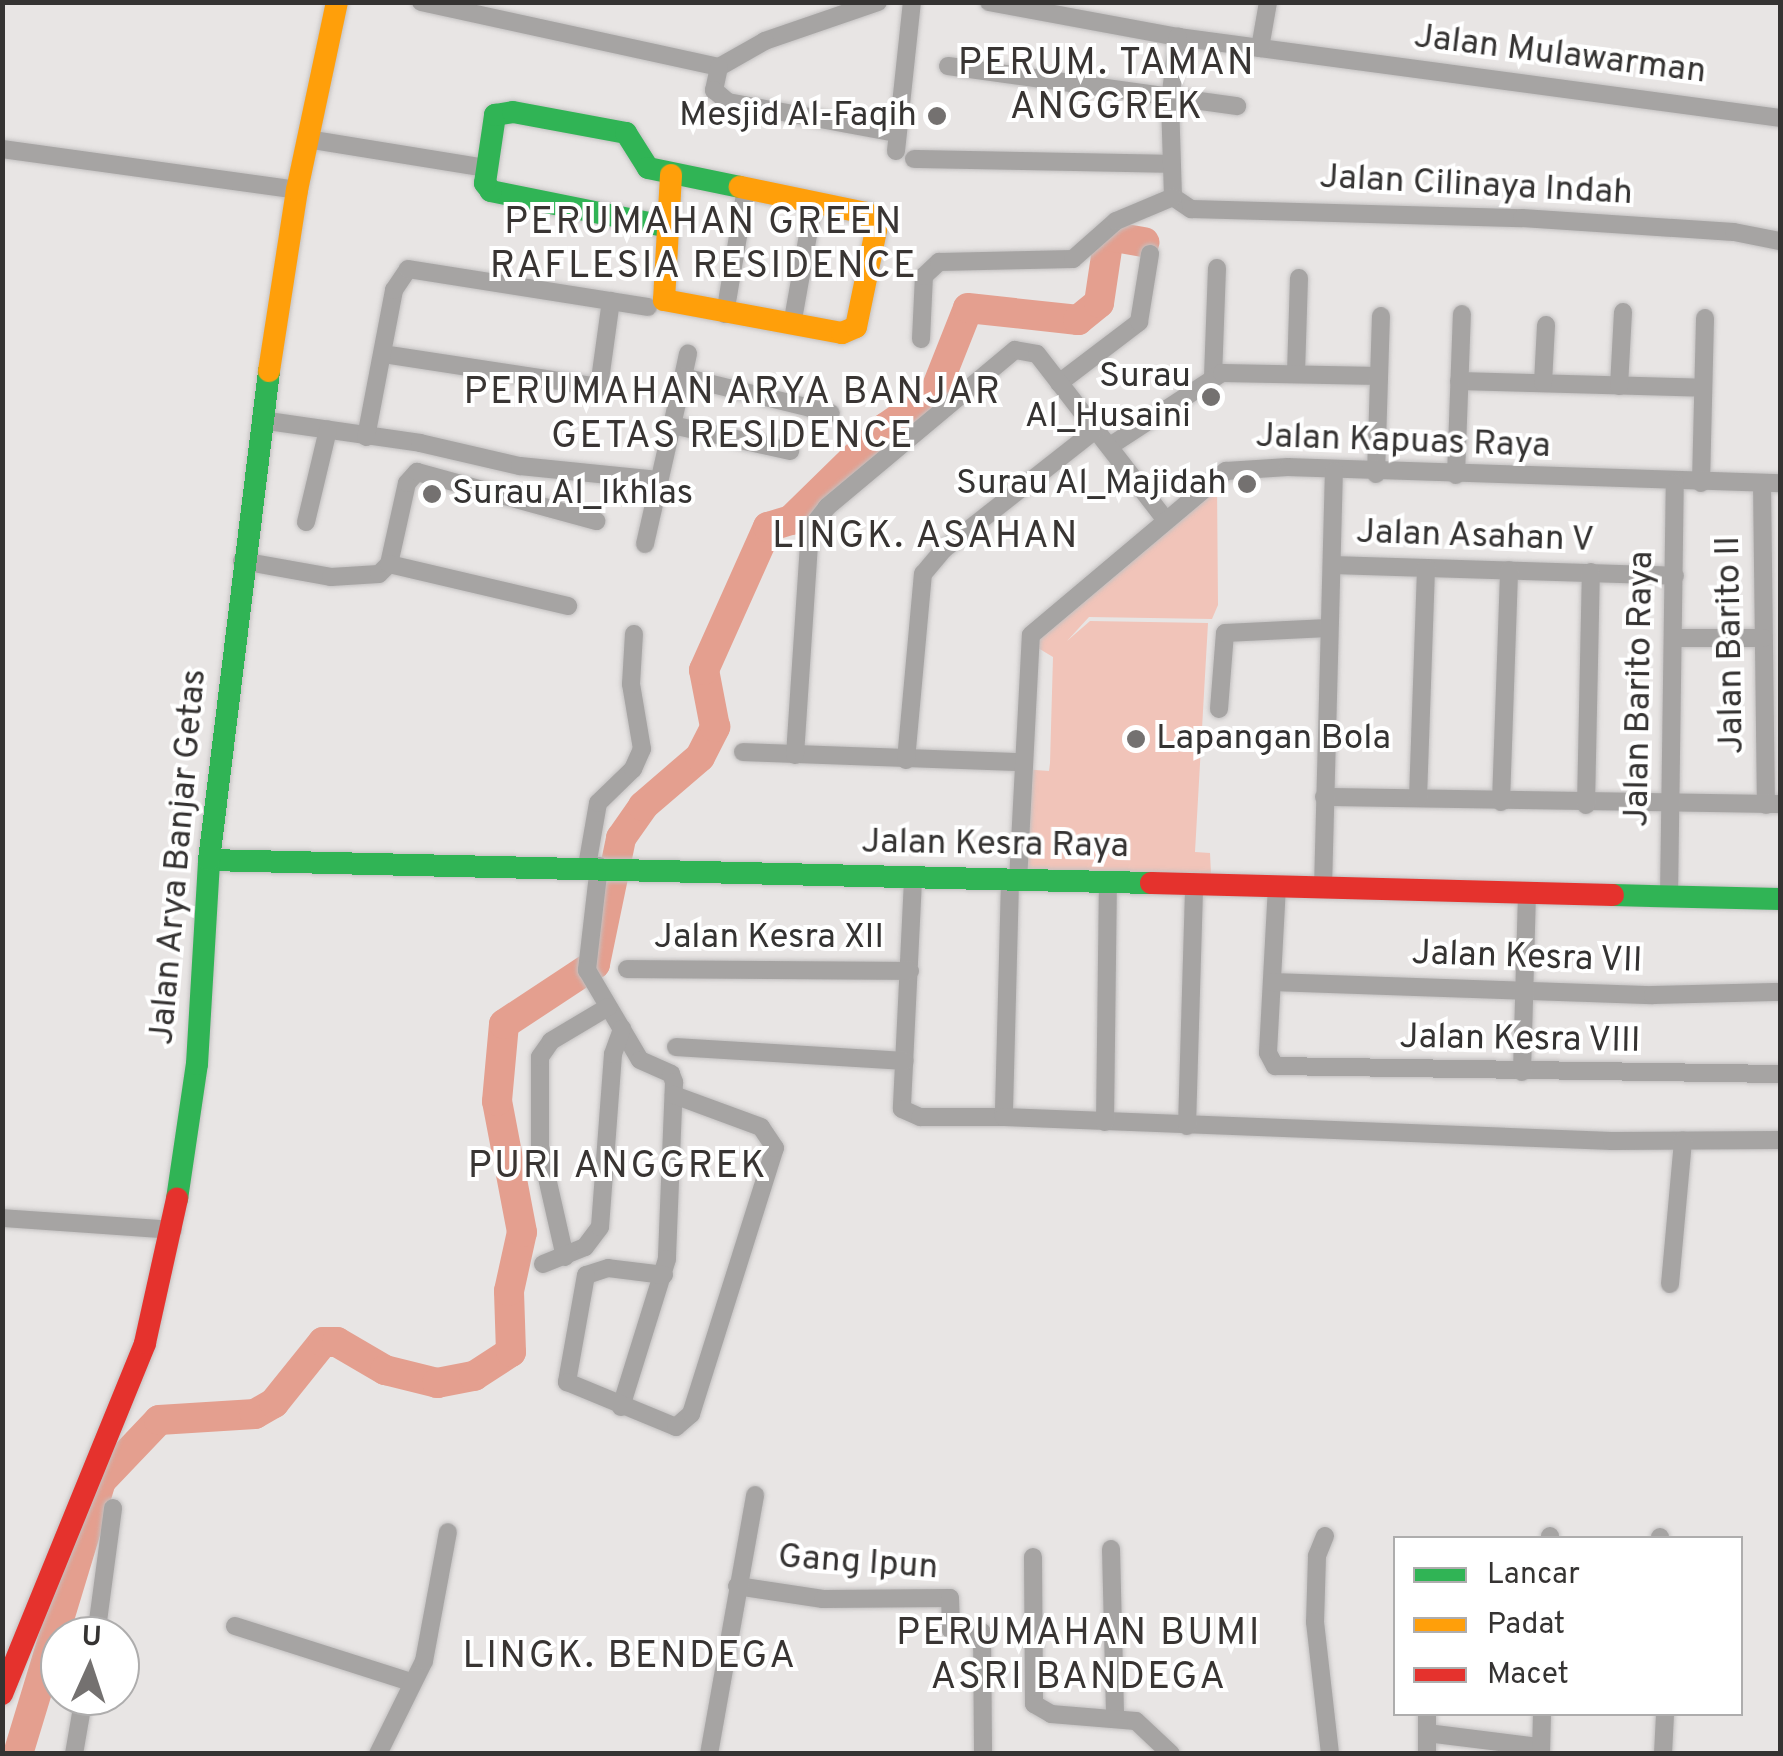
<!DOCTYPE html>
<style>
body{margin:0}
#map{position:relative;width:1783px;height:1756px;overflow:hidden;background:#e8e5e4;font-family:Overpass,sans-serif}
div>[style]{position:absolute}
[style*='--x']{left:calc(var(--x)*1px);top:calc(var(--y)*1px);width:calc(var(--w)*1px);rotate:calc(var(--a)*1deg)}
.green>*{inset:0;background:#f1c4b9}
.river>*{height:30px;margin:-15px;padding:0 15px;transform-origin:15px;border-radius:15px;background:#e49f8f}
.roads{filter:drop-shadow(0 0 2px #c3c1c1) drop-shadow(0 0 2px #c3c1c1)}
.street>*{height:18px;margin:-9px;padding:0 9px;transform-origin:9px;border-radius:9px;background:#a6a4a3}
.fast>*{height:22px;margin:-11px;padding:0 11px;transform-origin:11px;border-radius:11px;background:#30b455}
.slow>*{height:22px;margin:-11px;padding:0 11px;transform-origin:11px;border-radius:11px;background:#ff9f0a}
.jam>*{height:22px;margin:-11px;padding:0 11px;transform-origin:11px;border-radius:11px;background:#e5322d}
.dots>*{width:28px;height:28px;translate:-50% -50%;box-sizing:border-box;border:5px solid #fff;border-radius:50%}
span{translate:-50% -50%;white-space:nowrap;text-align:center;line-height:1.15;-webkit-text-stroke:8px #fff;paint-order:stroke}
.street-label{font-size:35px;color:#353332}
.poi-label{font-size:35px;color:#353332}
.right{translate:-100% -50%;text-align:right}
.left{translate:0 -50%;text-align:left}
.neighbourhood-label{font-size:38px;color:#393533;letter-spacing:2.5px}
.frame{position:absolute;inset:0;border:5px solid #353332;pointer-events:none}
.legend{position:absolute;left:1393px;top:1536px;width:350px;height:180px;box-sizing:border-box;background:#fff;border:2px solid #aeadad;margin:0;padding:12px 18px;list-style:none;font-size:30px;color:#353332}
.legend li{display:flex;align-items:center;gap:20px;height:50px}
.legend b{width:50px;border:2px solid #aeadad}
.north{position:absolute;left:40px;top:1616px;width:100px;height:100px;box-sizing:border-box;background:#fff;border:2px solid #aeadad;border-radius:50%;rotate:3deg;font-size:28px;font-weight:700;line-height:40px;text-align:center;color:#353332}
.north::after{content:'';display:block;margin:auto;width:35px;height:45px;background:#747170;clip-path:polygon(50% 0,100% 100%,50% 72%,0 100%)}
</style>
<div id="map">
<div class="green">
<div style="clip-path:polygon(1217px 484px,1218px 605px,1212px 619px,1089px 617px,1067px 641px,1090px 621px,1208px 623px,1195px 852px,1210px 853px,1211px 874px,1018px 874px,1021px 769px,1049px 771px,1050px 763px,1053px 657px,1028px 642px)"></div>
</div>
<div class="river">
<div style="--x:18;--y:1754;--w:285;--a:-73.1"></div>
<div style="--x:101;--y:1481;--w:84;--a:-46.4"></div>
<div style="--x:159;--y:1420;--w:96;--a:-3.6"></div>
<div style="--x:255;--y:1414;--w:22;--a:-30"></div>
<div style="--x:274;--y:1403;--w:78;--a:-51.2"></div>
<div style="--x:323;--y:1342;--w:14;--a:0"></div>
<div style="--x:337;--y:1342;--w:56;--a:30.3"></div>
<div style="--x:385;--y:1370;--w:54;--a:14"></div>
<div style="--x:437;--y:1383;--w:38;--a:-11"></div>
<div style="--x:474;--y:1376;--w:44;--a:-33"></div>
<div style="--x:511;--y:1352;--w:61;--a:-91.9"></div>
<div style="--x:509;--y:1291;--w:60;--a:-77.6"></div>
<div style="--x:522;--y:1232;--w:133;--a:-100.8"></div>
<div style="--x:497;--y:1101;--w:77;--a:-84.8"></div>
<div style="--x:504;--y:1024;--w:109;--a:-33.4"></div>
<div style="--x:595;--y:964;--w:129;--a:-78.3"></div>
<div style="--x:621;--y:838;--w:39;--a:-55"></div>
<div style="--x:643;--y:806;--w:75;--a:-40.7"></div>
<div style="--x:700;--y:757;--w:34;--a:-63"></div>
<div style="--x:715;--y:727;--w:58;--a:-100.9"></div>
<div style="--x:704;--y:670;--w:157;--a:-65.9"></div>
<div style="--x:768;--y:527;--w:24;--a:-17"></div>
<div style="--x:791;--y:520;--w:132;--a:-44.4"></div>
<div style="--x:885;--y:428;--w:60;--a:-34.8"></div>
<div style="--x:934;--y:394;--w:92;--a:-68.4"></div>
<div style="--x:968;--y:308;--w:111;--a:6.2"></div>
<div style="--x:1078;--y:320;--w:27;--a:-39"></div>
<div style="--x:1099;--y:303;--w:68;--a:-81.5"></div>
<div style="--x:1109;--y:236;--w:36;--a:10"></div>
</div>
<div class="roads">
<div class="street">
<div style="--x:421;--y:2;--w:305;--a:12.3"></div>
<div style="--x:878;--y:2;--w:120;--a:161"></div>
<div style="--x:765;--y:41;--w:53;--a:150.5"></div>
<div style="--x:719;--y:67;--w:24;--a:102"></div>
<div style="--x:714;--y:90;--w:18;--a:41"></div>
<div style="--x:728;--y:102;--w:172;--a:10.4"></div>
<div style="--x:989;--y:2;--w:192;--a:10.5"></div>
<div style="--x:1178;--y:37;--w:607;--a:7.66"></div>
<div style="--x:1260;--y:48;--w:47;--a:-80.1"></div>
<div style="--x:948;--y:66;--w:292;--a:7.9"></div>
<div style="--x:307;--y:139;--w:182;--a:9.2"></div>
<div style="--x:2;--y:149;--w:298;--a:7.9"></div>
<div style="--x:896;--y:151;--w:150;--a:-83.9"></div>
<div style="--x:914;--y:159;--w:255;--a:1.1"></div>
<div style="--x:1173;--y:197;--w:22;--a:34"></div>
<div style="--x:1191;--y:209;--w:331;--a:1.6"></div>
<div style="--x:1522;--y:218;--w:212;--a:3.8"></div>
<div style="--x:1734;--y:232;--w:47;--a:11.1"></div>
<div style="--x:1173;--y:197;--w:97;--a:-91.8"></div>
<div style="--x:1170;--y:100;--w:64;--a:-82.8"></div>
<div style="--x:725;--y:314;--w:128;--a:-80.5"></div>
<div style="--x:792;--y:325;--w:126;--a:-79.9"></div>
<div style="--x:921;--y:339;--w:63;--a:-87.3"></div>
<div style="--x:924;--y:276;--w:21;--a:-43"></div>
<div style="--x:939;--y:262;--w:134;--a:-1.3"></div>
<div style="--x:1073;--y:259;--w:57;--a:-41.5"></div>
<div style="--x:1116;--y:221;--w:62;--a:-22.8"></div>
<div style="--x:383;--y:354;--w:219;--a:8.7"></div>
<div style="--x:599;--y:387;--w:87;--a:-82.1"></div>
<div style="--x:1296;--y:373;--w:95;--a:-88.2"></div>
<div style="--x:683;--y:377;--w:24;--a:-78"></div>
<div style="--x:1213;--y:377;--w:109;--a:-87.9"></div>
<div style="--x:1459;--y:381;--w:244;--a:1.6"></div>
<div style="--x:1059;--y:383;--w:101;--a:-37.3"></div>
<div style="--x:1139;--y:322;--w:69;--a:-80.8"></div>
<div style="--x:1543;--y:383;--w:58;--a:-87"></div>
<div style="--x:1619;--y:386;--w:74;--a:-86.9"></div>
<div style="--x:261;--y:420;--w:161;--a:8.2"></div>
<div style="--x:420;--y:443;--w:103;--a:13"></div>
<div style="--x:520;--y:466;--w:139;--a:5.8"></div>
<div style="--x:672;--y:425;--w:121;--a:12.4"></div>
<div style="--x:366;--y:437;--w:150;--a:-79.2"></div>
<div style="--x:394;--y:290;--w:25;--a:-56"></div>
<div style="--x:408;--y:269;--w:243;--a:9"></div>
<div style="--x:1110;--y:446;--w:134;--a:-33.1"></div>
<div style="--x:1222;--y:373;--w:157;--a:1.1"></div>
<div style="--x:1376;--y:474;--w:158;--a:-88.2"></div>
<div style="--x:1456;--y:475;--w:161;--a:-87.9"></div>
<div style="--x:1701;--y:483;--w:165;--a:-88.6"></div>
<div style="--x:1762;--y:483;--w:322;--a:89.3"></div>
<div style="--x:306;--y:522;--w:95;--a:-76.6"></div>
<div style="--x:645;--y:544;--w:171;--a:-77.2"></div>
<div style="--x:683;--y:377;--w:152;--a:13.7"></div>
<div style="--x:242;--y:561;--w:90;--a:10.2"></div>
<div style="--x:331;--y:577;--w:48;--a:-3.6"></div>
<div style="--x:379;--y:574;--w:14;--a:-45"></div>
<div style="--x:389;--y:564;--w:83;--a:-77.5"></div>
<div style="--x:407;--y:483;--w:15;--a:-48"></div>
<div style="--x:417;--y:472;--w:186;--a:15.3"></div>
<div style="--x:389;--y:564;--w:184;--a:13.2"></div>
<div style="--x:1333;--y:565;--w:342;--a:1.8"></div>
<div style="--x:1676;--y:638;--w:87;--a:0"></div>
<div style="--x:1219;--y:709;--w:76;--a:-85.5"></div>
<div style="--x:1225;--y:633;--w:103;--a:-2.8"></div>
<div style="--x:743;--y:752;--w:278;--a:2.1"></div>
<div style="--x:795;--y:755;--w:226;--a:-86.2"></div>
<div style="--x:810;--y:529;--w:28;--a:-52"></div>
<div style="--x:827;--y:507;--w:245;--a:-39.9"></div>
<div style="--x:1015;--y:350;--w:22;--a:10"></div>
<div style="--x:1037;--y:354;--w:209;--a:52.2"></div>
<div style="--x:906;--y:760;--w:187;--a:-84.8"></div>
<div style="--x:923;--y:574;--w:33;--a:-50"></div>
<div style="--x:944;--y:549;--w:192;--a:-38.2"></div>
<div style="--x:1324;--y:797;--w:456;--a:0.9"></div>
<div style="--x:1418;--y:798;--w:230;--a:-88"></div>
<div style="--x:1501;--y:802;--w:232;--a:-88"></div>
<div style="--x:1586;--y:805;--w:233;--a:-88.8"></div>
<div style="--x:587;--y:866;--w:64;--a:-80.1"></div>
<div style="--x:598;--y:803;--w:49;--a:-44.2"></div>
<div style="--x:633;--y:769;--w:22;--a:-66"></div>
<div style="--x:642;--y:749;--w:66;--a:-99.6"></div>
<div style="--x:631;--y:684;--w:50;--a:-86.6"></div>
<div style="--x:599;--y:866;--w:105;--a:96.6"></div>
<div style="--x:587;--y:970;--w:104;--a:59.5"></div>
<div style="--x:640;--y:1060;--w:34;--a:24"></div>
<div style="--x:671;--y:1074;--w:9;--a:69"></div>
<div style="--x:674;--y:1082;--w:177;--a:92.3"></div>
<div style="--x:667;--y:1259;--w:155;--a:107.3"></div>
<div style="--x:913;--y:880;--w:229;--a:92.8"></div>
<div style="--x:902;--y:1109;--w:20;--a:24"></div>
<div style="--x:920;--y:1117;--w:84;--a:0"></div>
<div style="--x:1010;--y:881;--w:236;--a:91.5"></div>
<div style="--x:1004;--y:1117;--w:608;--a:2.26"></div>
<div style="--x:1612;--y:1141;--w:168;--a:-0.3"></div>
<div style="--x:1018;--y:881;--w:246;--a:-87"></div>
<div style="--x:1031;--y:635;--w:255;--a:-40.1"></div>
<div style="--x:1226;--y:471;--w:62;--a:-3.7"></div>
<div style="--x:1288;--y:467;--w:492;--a:1.9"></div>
<div style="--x:1277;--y:886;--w:167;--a:93.1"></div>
<div style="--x:1268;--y:1053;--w:15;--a:62"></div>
<div style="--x:1275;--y:1066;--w:505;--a:0.91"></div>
<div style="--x:1323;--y:888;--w:417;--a:-88.5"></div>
<div style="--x:1669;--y:897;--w:414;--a:-89.2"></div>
<div style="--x:627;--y:969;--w:283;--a:0.4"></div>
<div style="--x:1272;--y:982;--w:381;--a:2"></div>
<div style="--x:1653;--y:995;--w:127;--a:-1.4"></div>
<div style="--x:676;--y:1047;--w:229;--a:3.5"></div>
<div style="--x:1522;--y:1072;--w:177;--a:-88.4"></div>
<div style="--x:1105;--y:1122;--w:239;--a:-89.3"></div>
<div style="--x:1187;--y:1126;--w:243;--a:-88.3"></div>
<div style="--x:2;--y:1218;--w:171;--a:4"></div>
<div style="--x:565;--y:1257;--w:113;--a:-102.8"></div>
<div style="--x:540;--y:1147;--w:90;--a:-90"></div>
<div style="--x:540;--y:1057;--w:19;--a:-55"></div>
<div style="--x:551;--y:1041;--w:66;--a:-30.8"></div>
<div style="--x:543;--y:1264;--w:45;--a:-22"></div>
<div style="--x:585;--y:1247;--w:25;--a:-53"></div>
<div style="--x:600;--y:1227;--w:173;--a:-85.7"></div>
<div style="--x:613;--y:1054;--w:27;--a:-70"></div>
<div style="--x:664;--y:1275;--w:56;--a:-172.9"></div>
<div style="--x:608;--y:1268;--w:23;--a:162"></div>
<div style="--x:586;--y:1275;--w:109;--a:100.1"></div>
<div style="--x:567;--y:1382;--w:118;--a:22.4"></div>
<div style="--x:676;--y:1427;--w:20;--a:-41"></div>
<div style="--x:691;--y:1414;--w:279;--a:-72.5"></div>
<div style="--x:775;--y:1148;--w:25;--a:-124"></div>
<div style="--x:761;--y:1127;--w:93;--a:-159.8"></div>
<div style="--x:1670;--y:1284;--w:144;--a:-84.8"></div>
<div style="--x:1325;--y:1536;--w:22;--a:112"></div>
<div style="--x:1317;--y:1556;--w:66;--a:91.7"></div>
<div style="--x:1315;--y:1622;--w:133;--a:83.5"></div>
<div style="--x:1660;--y:1537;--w:1;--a:90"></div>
<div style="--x:1550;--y:1538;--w:2;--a:-90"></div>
<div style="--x:1111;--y:1549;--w:165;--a:88.6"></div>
<div style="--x:1033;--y:1557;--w:147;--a:89.6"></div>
<div style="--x:1034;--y:1704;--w:20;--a:30"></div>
<div style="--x:1051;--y:1714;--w:85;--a:4.7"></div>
<div style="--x:1136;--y:1721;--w:48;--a:43.3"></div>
<div style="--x:737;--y:1586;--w:87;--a:8.6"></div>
<div style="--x:823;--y:1599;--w:127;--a:-0.5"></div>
<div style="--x:950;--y:1598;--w:32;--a:88"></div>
<div style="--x:951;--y:1630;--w:31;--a:4"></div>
<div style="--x:982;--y:1632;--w:122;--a:89.5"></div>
<div style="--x:235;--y:1626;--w:184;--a:17.7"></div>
<div style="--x:96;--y:1636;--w:129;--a:-82.4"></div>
<div style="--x:1427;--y:1733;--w:114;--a:7.1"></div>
<div style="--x:74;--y:1754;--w:59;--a:-80.2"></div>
<div style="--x:378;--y:1754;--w:104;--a:-63.7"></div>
<div style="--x:424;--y:1661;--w:131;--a:-79.5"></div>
<div style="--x:709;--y:1754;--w:263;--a:-79.9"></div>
<div style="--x:1427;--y:1754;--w:40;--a:-90"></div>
<div style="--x:1541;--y:1754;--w:40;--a:-88.6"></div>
<div style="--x:1663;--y:1754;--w:40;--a:-87.1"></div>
</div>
<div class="fast">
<div style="--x:664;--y:226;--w:177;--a:-168.6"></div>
<div style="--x:491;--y:191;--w:10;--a:-127"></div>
<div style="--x:485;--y:183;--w:69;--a:-81.6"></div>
<div style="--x:495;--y:115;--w:18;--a:-9"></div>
<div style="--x:513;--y:112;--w:115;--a:10.5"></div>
<div style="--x:626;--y:133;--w:41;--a:57.8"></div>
<div style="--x:648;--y:168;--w:94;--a:11.7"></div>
<div style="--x:209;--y:860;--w:942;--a:1.4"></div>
<div style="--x:1613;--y:895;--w:167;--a:1.4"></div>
<div style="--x:177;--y:1199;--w:136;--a:-81.6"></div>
<div style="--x:197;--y:1064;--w:204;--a:-86.6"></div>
<div style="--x:209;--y:860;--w:493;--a:-83"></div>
</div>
<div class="slow">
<div style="--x:671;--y:175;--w:125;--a:93.2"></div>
<div style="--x:664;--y:300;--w:181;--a:10.5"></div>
<div style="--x:842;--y:333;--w:15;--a:-23"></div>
<div style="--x:856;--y:327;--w:99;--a:-78.3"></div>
<div style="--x:876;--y:230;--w:20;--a:-120"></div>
<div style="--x:866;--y:213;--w:129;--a:-168.3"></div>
<div style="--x:269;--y:371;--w:183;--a:-81.2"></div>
<div style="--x:297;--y:190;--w:192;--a:-78"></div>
</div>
<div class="jam">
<div style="--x:1151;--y:883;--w:462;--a:1.5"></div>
<div style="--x:2;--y:1694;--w:379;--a:-67.8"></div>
<div style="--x:145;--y:1343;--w:148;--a:-77.5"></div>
</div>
</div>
<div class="dots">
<div style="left:937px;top:116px;background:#747170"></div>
<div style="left:1211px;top:397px;background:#747170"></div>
<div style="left:1247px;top:484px;background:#747170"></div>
<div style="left:432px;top:494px;background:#747170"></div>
<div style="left:1136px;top:739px;background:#747170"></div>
</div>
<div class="street-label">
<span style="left:1560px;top:55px;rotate:7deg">Jalan Mulawarman</span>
<span style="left:1476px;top:186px;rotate:3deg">Jalan Cilinaya Indah</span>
<span style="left:1403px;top:442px;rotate:2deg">Jalan Kapuas Raya</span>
<span style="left:1475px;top:537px;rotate:2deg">Jalan Asahan V</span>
<span style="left:1731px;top:645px;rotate:-91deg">Jalan Barito II</span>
<span style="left:1640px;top:689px;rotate:-89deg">Jalan Barito Raya</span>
<span style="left:995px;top:845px;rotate:1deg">Jalan Kesra Raya</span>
<span style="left:179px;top:857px;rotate:-85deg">Jalan Arya Banjar Getas</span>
<span style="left:769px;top:938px">Jalan Kesra XII</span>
<span style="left:1527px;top:958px;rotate:2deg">Jalan Kesra VII</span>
<span style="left:1520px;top:1040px;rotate:1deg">Jalan Kesra VIII</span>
<span style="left:858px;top:1563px;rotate:4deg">Gang Ipun</span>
</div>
<div class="poi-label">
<span class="right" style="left:917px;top:116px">Mesjid Al-Faqih</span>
<span class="right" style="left:1191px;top:397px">Surau<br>Al_Husaini</span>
<span class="right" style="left:1227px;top:484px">Surau Al_Majidah</span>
<span class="left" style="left:452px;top:494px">Surau Al_Ikhlas</span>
<span class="left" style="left:1156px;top:739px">Lapangan Bola</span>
</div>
<div class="neighbourhood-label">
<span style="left:1107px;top:87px">PERUM. TAMAN<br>ANGGREK</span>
<span style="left:704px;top:246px">PERUMAHAN GREEN<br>RAFLESIA RESIDENCE</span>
<span style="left:733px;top:416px">PERUMAHAN ARYA BANJAR<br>GETAS RESIDENCE</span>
<span style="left:926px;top:538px">LINGK. ASAHAN</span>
<span style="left:618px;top:1168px">PURI ANGGREK</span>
<span style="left:1079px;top:1657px">PERUMAHAN BUMI<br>ASRI BANDEGA</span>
<span style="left:630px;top:1658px">LINGK. BENDEGA</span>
</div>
<div class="frame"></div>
<ul class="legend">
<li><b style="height:12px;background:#30b455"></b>Lancar</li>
<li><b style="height:12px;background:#ff9f0a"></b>Padat</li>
<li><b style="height:12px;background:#e5322d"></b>Macet</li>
</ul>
<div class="north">U</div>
</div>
